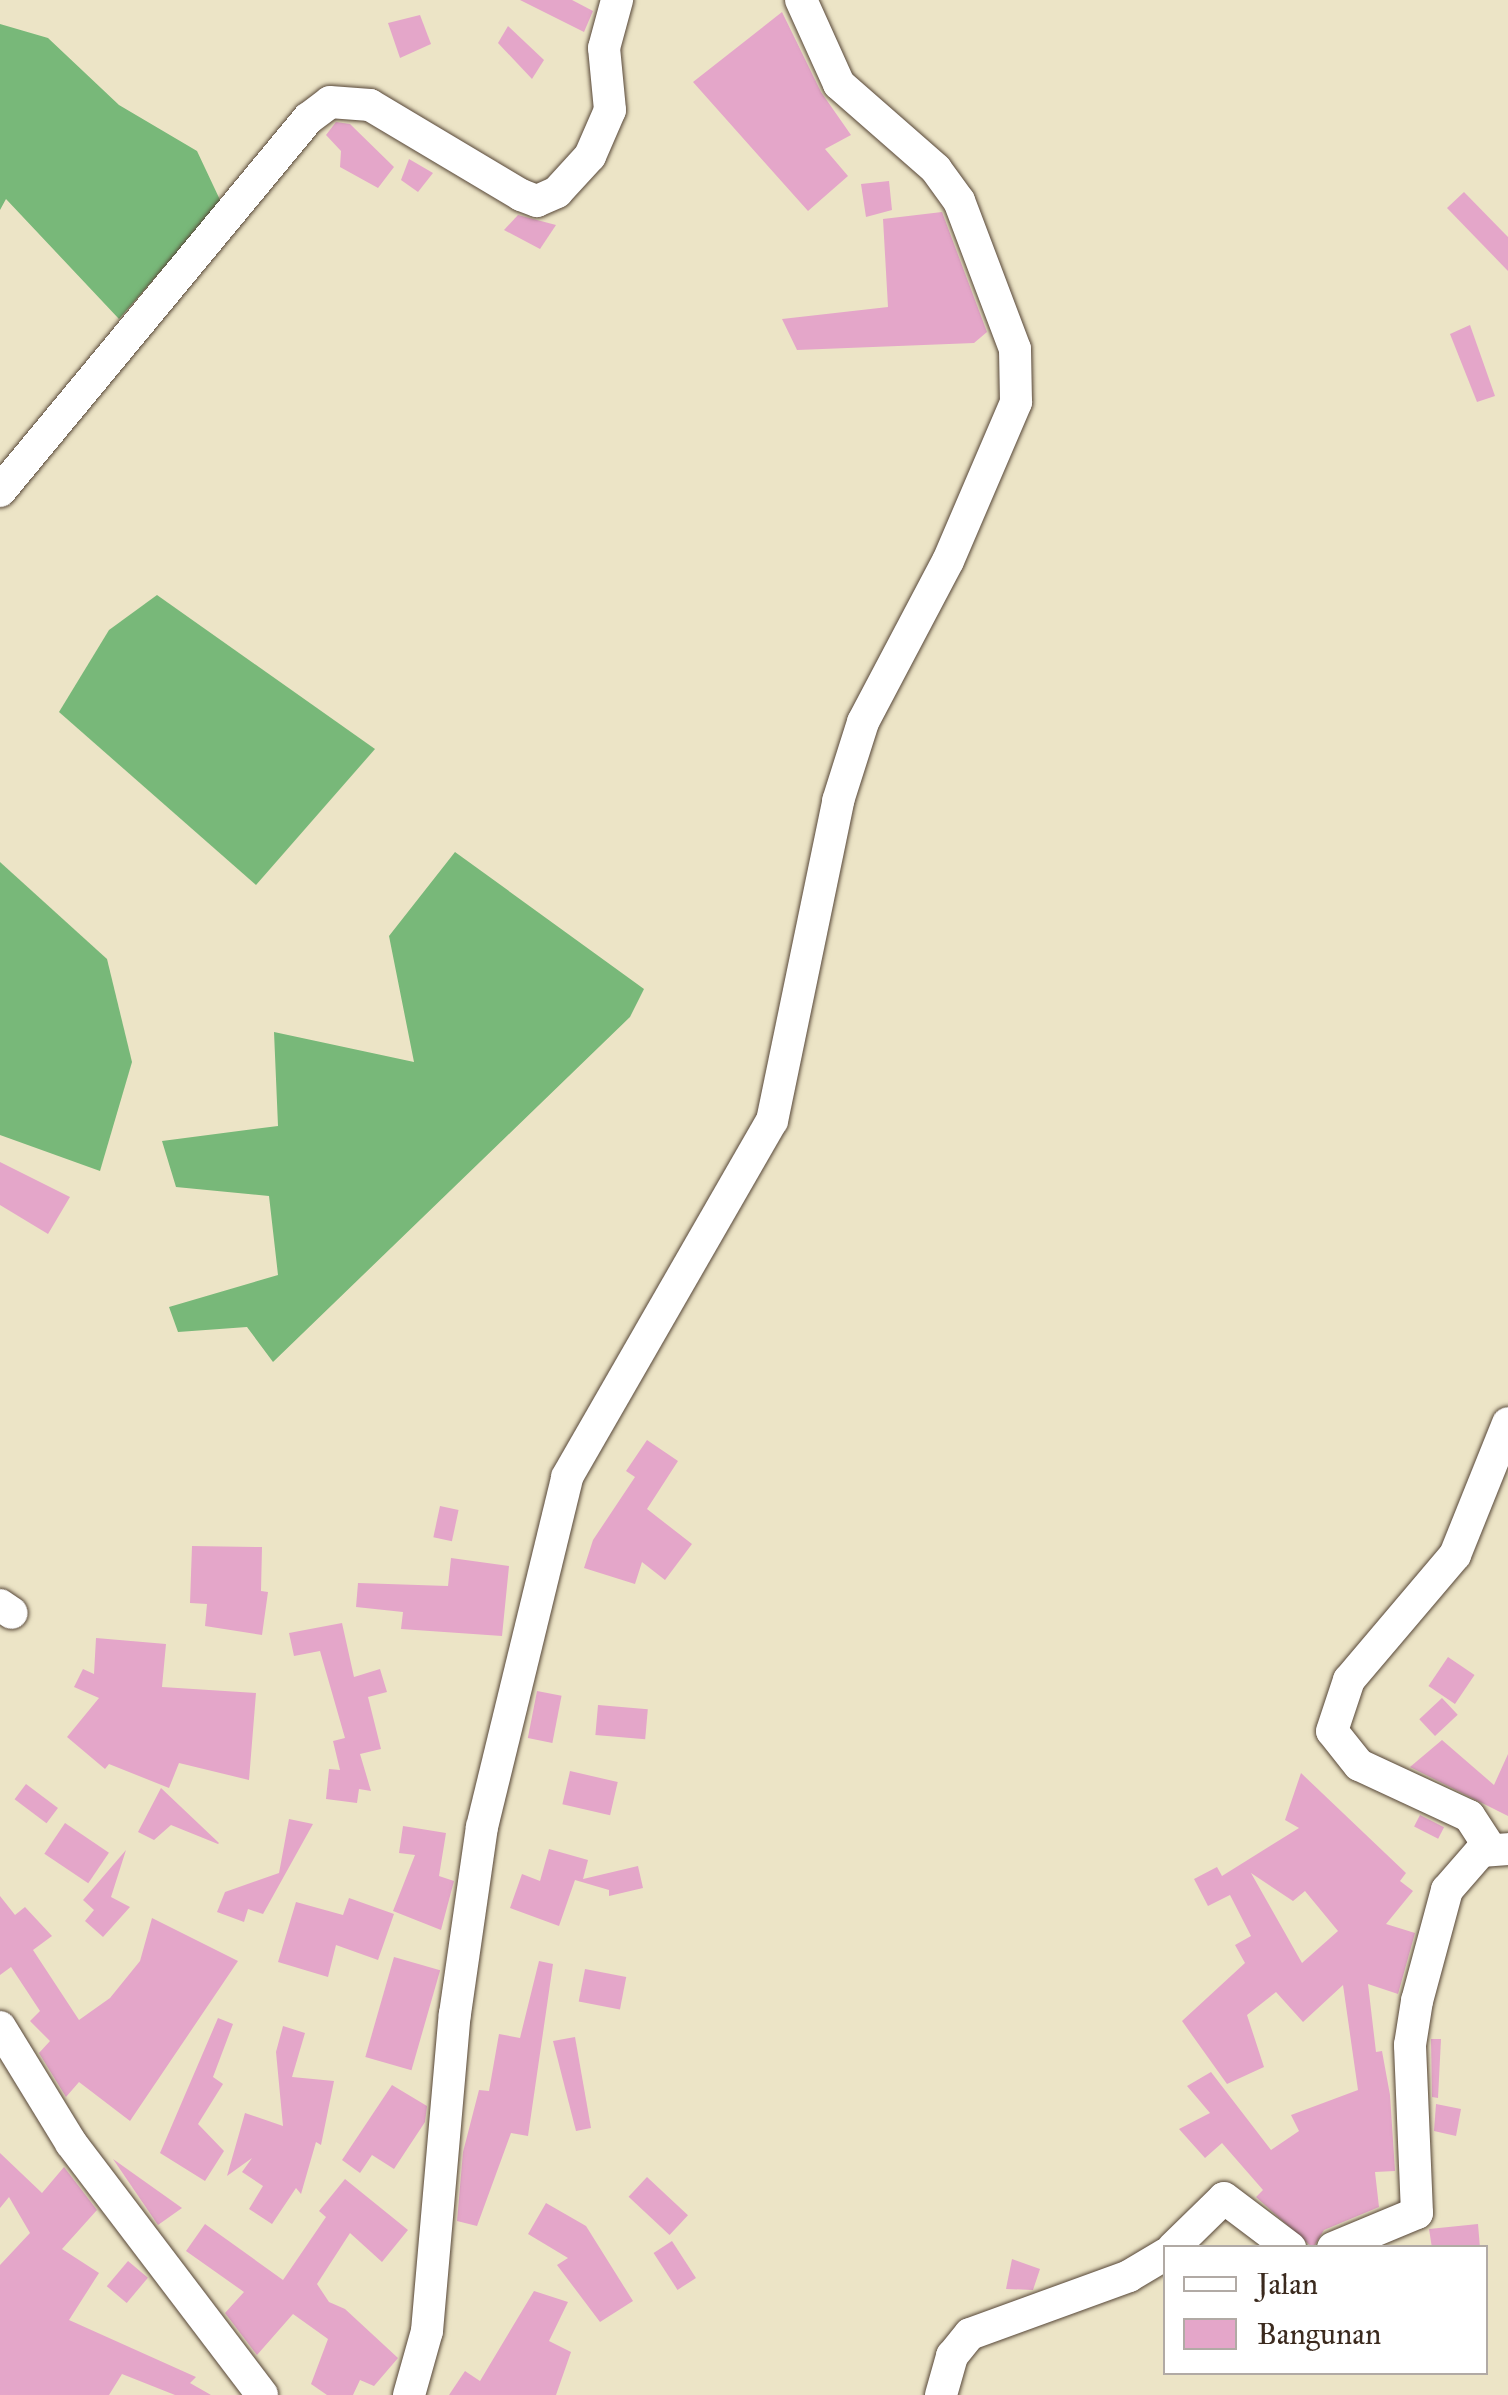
<!DOCTYPE html>
<style>
body{margin:0}
#map{position:relative;width:1508px;height:2395px;overflow:hidden;background:#ece4c6;font-family:"IM FELL Great Primer",serif}
div>[style]{position:absolute}
[style*='--x']{left:calc(var(--x)*1px);top:calc(var(--y)*1px);width:calc(var(--w)*1px);rotate:calc(var(--a)*1deg)}
.forest>*{inset:0;background:#78b879}
.building>*{inset:0;background:#e4a6c9;transform-origin:0 0}
.roads{filter:drop-shadow(0 0 2px #564637) drop-shadow(0 0 2px #564637)}
.minor>*{height:32px;margin:-16px;padding:0 16px;transform-origin:16px;border-radius:16px;background:#fff}
span{translate:-50% -50%;white-space:nowrap;text-align:center;line-height:1.15;-webkit-text-stroke:8px #fff;paint-order:stroke}
.legend{position:absolute;left:1163px;top:2245px;width:325px;height:130px;box-sizing:border-box;background:#fff;border:2px solid #b1aaa5;margin:0;padding:12px 18px;list-style:none;font-size:30px;color:#3b2a1e}
.legend li{display:flex;align-items:center;gap:20px;height:50px}
.legend b{width:50px;border:2px solid #b1aaa5}
</style>
<div id="map">
<div class="forest">
<div style="clip-path:polygon(0 24px,48px 38px,119px 105px,197px 151px,221px 202px,119px 319px,6px 199px,0 210px)"></div>
<div style="clip-path:polygon(157px 595px,375px 749px,256px 885px,59px 712px,109px 630px)"></div>
<div style="clip-path:polygon(455px 852px,644px 989px,630px 1017px,273px 1362px,247px 1327px,178px 1332px,169px 1307px,278px 1275px,269px 1196px,176px 1187px,162px 1141px,278px 1126px,274px 1032px,414px 1062px,389px 936px)"></div>
<div style="clip-path:polygon(0 862px,107px 959px,132px 1062px,100px 1171px,0 1135px)"></div>
</div>
<div class="building">
<div style="clip-path:polygon(520px 0,572px 0,593px 11px,584px 32px)"></div>
<div style="clip-path:polygon(782px 12px,821px 92px,851px 135px,825px 149px,848px 176px,808px 211px,693px 82px)"></div>
<div style="clip-path:polygon(420px 15px,431px 44px,400px 58px,388px 23px)"></div>
<div style="clip-path:polygon(508px 26px,544px 60px,532px 79px,498px 43px)"></div>
<div style="clip-path:polygon(336px 122px,350px 124px,394px 167px,378px 188px,340px 167px,341px 151px,326px 135px)"></div>
<div style="clip-path:polygon(409px 159px,433px 173px,418px 192px,401px 180px)"></div>
<div style="clip-path:polygon(889px 181px,892px 210px,866px 217px,861px 184px)"></div>
<div style="clip-path:polygon(1464px 192px,1508px 237px,1508px 271px,1447px 208px)"></div>
<div style="clip-path:polygon(942px 212px,987px 332px,974px 343px,797px 350px,782px 319px,888px 307px,883px 219px)"></div>
<div style="clip-path:polygon(518px 215px,556px 225px,540px 249px,504px 230px)"></div>
<div style="clip-path:polygon(1470px 325px,1495px 396px,1477px 402px,1450px 334px)"></div>
<div style="clip-path:polygon(0 1162px,70px 1197px,48px 1234px,0 1205px)"></div>
<div style="clip-path:polygon(647px 1440px,678px 1461px,647px 1509px,692px 1544px,665px 1580px,642px 1562px,635px 1584px,584px 1568px,593px 1540px,635px 1477px,626px 1471px)"></div>
<div style="left:440px;top:1506px;width:19px;height:32px;rotate:12deg"></div>
<div style="clip-path:polygon(192px 1546px,262px 1547px,261px 1591px,268px 1592px,262px 1635px,205px 1626px,207px 1604px,190px 1603px)"></div>
<div style="clip-path:polygon(451px 1558px,509px 1566px,502px 1636px,401px 1629px,403px 1612px,356px 1607px,358px 1583px,448px 1586px)"></div>
<div style="clip-path:polygon(342px 1623px,354px 1677px,380px 1669px,387px 1692px,368px 1697px,381px 1749px,360px 1754px,371px 1791px,359px 1789px,357px 1803px,326px 1799px,329px 1769px,340px 1770px,333px 1741px,345px 1738px,320px 1651px,294px 1656px,289px 1633px)"></div>
<div style="clip-path:polygon(96px 1638px,166px 1644px,162px 1687px,256px 1693px,249px 1780px,179px 1763px,169px 1788px,109px 1764px,105px 1769px,67px 1737px,99px 1698px,74px 1687px,83px 1669px,94px 1674px)"></div>
<div style="left:1448px;top:1657px;width:32px;height:35px;rotate:34deg"></div>
<div style="left:537px;top:1691px;width:25px;height:48px;rotate:11deg"></div>
<div style="left:1442px;top:1698px;width:23px;height:31px;rotate:47deg"></div>
<div style="left:598px;top:1705px;width:50px;height:30px;rotate:5deg"></div>
<div style="clip-path:polygon(1442px 1740px,1494px 1785px,1508px 1754px,1508px 1816px,1410px 1767px)"></div>
<div style="left:570px;top:1771px;width:49px;height:34px;rotate:13deg"></div>
<div style="clip-path:polygon(evenodd,1301px 1773px,1406px 1873px,1400px 1881px,1413px 1891px,1386px 1924px,1415px 1933px,1398px 1994px,1368px 1984px,1376px 2052px,1382px 2051px,1390px 2095px,1395px 2171px,1375px 2172px,1379px 2207px,1324px 2230px,1313px 2248px,1256px 2197px,1263px 2190px,1222px 2143px,1205px 2158px,1179px 2129px,1210px 2113px,1187px 2086px,1211px 2072px,1271px 2150px,1299px 2131px,1291px 2115px,1358px 2090px,1343px 1985px,1303px 2022px,1276px 1992px,1247px 2015px,1264px 2067px,1227px 2084px,1182px 2021px,1245px 1963px,1235px 1945px,1251px 1936px,1230px 1895px,1208px 1906px,1194px 1879px,1217px 1867px,1222px 1876px,1299px 1828px,1285px 1820px,1301px 1773px,1251px 1873px,1293px 1901px,1305px 1891px,1338px 1931px,1302px 1963px,1251px 1873px)"></div>
<div style="left:26px;top:1784px;width:40px;height:19px;rotate:37deg"></div>
<div style="clip-path:polygon(161px 1788px,219px 1843px,218px 1844px,171px 1825px,154px 1840px,138px 1832px)"></div>
<div style="left:1420px;top:1815px;width:27px;height:13px;rotate:27deg"></div>
<div style="clip-path:polygon(289px 1819px,313px 1824px,263px 1914px,248px 1909px,244px 1922px,217px 1912px,225px 1892px,279px 1873px)"></div>
<div style="left:65px;top:1823px;width:53px;height:37px;rotate:34deg"></div>
<div style="clip-path:polygon(403px 1826px,446px 1833px,439px 1876px,454px 1881px,441px 1930px,393px 1911px,415px 1855px,399px 1853px)"></div>
<div style="clip-path:polygon(549px 1849px,588px 1860px,583px 1879px,638px 1866px,643px 1888px,609px 1896px,609px 1890px,575px 1880px,559px 1926px,510px 1908px,522px 1874px,540px 1881px)"></div>
<div style="clip-path:polygon(126px 1850px,111px 1897px,130px 1907px,103px 1937px,85px 1921px,94px 1910px,83px 1900px)"></div>
<div style="clip-path:polygon(0 1896px,15px 1915px,25px 1907px,52px 1936px,33px 1950px,79px 2020px,110px 1998px,140px 1961px,152px 1918px,238px 1961px,130px 2121px,79px 2082px,66px 2097px,39px 2053px,50px 2041px,30px 2021px,40px 2011px,11px 1967px,0 1975px)"></div>
<div style="clip-path:polygon(349px 1898px,394px 1914px,378px 1960px,336px 1945px,328px 1977px,278px 1962px,296px 1902px,343px 1915px)"></div>
<div style="left:394px;top:1957px;width:48px;height:104px;rotate:16deg"></div>
<div style="clip-path:polygon(539px 1961px,553px 1964px,528px 2136px,511px 2133px,477px 2226px,457px 2221px,463px 2152px,479px 2090px,489px 2091px,499px 2034px,520px 2038px)"></div>
<div style="left:585px;top:1969px;width:42px;height:33px;rotate:11deg"></div>
<div style="clip-path:polygon(218px 2018px,233px 2024px,213px 2077px,223px 2084px,198px 2124px,224px 2151px,205px 2181px,160px 2153px)"></div>
<div style="clip-path:polygon(283px 2026px,305px 2033px,292px 2077px,334px 2081px,321px 2145px,316px 2142px,301px 2194px,296px 2188px,272px 2224px,249px 2209px,263px 2186px,242px 2172px,252px 2158px,227px 2176px,245px 2113px,283px 2126px,276px 2052px)"></div>
<div style="clip-path:polygon(575px 2037px,591px 2128px,576px 2131px,553px 2041px)"></div>
<div style="clip-path:polygon(1431px 2039px,1441px 2039px,1438px 2098px,1432px 2097px)"></div>
<div style="clip-path:polygon(392px 2085px,427px 2106px,425px 2122px,394px 2169px,372px 2155px,360px 2173px,342px 2160px)"></div>
<div style="clip-path:polygon(1436px 2104px,1461px 2109px,1456px 2136px,1434px 2131px)"></div>
<div style="clip-path:polygon(0 2153px,42px 2193px,64px 2167px,97px 2210px,62px 2249px,99px 2273px,69px 2320px,196px 2377px,190px 2383px,211px 2395px,175px 2395px,122px 2374px,109px 2395px,0 2395px,0 2265px,30px 2233px,9px 2197px,0 2208px)"></div>
<div style="clip-path:polygon(113px 2159px,182px 2208px,158px 2225px)"></div>
<div style="left:647px;top:2177px;width:56px;height:27px;rotate:43deg"></div>
<div style="clip-path:polygon(345px 2179px,408px 2230px,382px 2262px,350px 2233px,317px 2284px,329px 2302px,345px 2309px,398px 2358px,374px 2386px,360px 2380px,353px 2395px,327px 2395px,311px 2384px,328px 2339px,293px 2314px,257px 2355px,225px 2313px,244px 2292px,186px 2251px,205px 2224px,283px 2280px,326px 2217px,319px 2211px)"></div>
<div style="clip-path:polygon(546px 2203px,586px 2226px,633px 2301px,600px 2322px,557px 2265px,568px 2258px,528px 2234px)"></div>
<div style="clip-path:polygon(1478px 2224px,1480px 2248px,1432px 2248px,1429px 2229px)"></div>
<div style="left:672px;top:2241px;width:44px;height:22px;rotate:57deg"></div>
<div style="clip-path:polygon(1012px 2259px,1040px 2269px,1033px 2290px,1006px 2289px)"></div>
<div style="left:128px;top:2261px;width:26px;height:33px;rotate:40deg"></div>
<div style="clip-path:polygon(534px 2291px,568px 2302px,549px 2341px,571px 2352px,556px 2395px,449px 2395px,465px 2371px,480px 2381px)"></div>
</div>
<div class="roads">
<div class="minor">
<div style="--x:0;--y:491;--w:484;--a:-50.4"></div>
<div style="--x:309;--y:118;--w:26;--a:-37"></div>
<div style="--x:330;--y:102;--w:40;--a:4.3"></div>
<div style="--x:370;--y:105;--w:176;--a:30.8"></div>
<div style="--x:521;--y:195;--w:17;--a:21"></div>
<div style="--x:537;--y:201;--w:22;--a:-24"></div>
<div style="--x:557;--y:192;--w:49;--a:-47.5"></div>
<div style="--x:590;--y:156;--w:50;--a:-66.5"></div>
<div style="--x:610;--y:110;--w:62;--a:-95.5"></div>
<div style="--x:604;--y:48;--w:50;--a:-74.8"></div>
<div style="--x:0;--y:1605;--w:14;--a:34"></div>
<div style="--x:1490;--y:1848;--w:38;--a:-123"></div>
<div style="--x:1469;--y:1816;--w:121;--a:-155.1"></div>
<div style="--x:1359;--y:1765;--w:43;--a:-128.5"></div>
<div style="--x:1332;--y:1731;--w:54;--a:-71.6"></div>
<div style="--x:1349;--y:1680;--w:164;--a:-49.7"></div>
<div style="--x:1455;--y:1555;--w:142;--a:-68.1"></div>
<div style="--x:0;--y:2027;--w:136;--a:58.5"></div>
<div style="--x:71;--y:2143;--w:316;--a:52.8"></div>
<div style="--x:1173;--y:2248;--w:71;--a:-44.4"></div>
<div style="--x:1224;--y:2198;--w:83;--a:37.1"></div>
<div style="--x:1333;--y:2248;--w:91;--a:-22.6"></div>
<div style="--x:1417;--y:2213;--w:168;--a:-92.4"></div>
<div style="--x:1410;--y:2045;--w:45;--a:-81"></div>
<div style="--x:1417;--y:2001;--w:115;--a:-74.9"></div>
<div style="--x:1447;--y:1890;--w:52;--a:-48.9"></div>
<div style="--x:1481;--y:1851;--w:27;--a:-4"></div>
<div style="--x:409;--y:2395;--w:66;--a:-74.3"></div>
<div style="--x:427;--y:2331;--w:318;--a:-85"></div>
<div style="--x:455;--y:2014;--w:189;--a:-81.8"></div>
<div style="--x:482;--y:1827;--w:360;--a:-76.3"></div>
<div style="--x:567;--y:1477;--w:411;--a:-60.1"></div>
<div style="--x:772;--y:1121;--w:327;--a:-78.3"></div>
<div style="--x:838;--y:801;--w:83;--a:-72.4"></div>
<div style="--x:863;--y:722;--w:182;--a:-62.2"></div>
<div style="--x:948;--y:561;--w:173;--a:-66.8"></div>
<div style="--x:1016;--y:402;--w:53;--a:-91.1"></div>
<div style="--x:1015;--y:349;--w:158;--a:-110.7"></div>
<div style="--x:959;--y:201;--w:39;--a:-126"></div>
<div style="--x:936;--y:169;--w:129;--a:-138.8"></div>
<div style="--x:839;--y:84;--w:92;--a:-114.3"></div>
<div style="--x:941;--y:2395;--w:41;--a:-74.2"></div>
<div style="--x:952;--y:2356;--w:28;--a:-51"></div>
<div style="--x:970;--y:2334;--w:169;--a:-20"></div>
<div style="--x:1129;--y:2276;--w:43;--a:-30.7"></div>
</div>
</div>
<ul class="legend">
<li><b style="height:12px;background:#fff"></b>Jalan</li>
<li><b style="height:28px;background:#e4a6c9"></b>Bangunan</li>
</ul>
</div>
